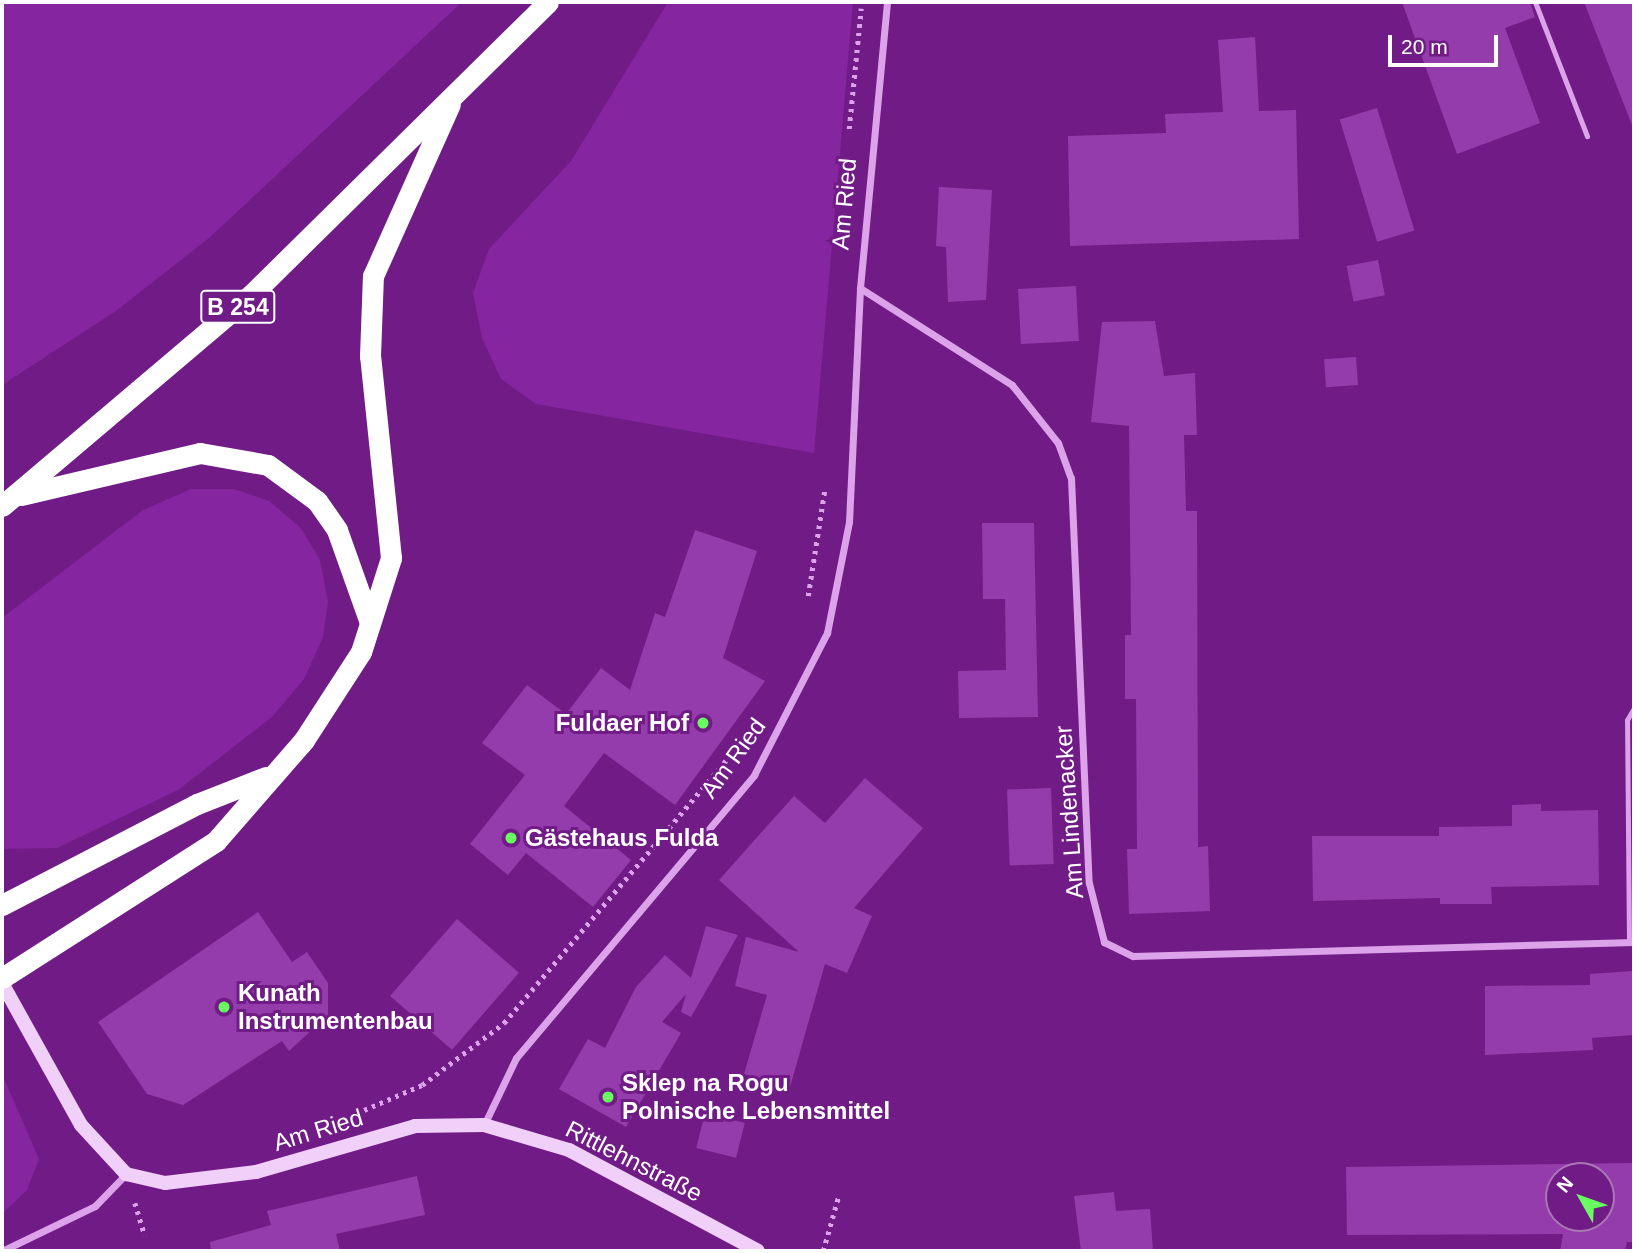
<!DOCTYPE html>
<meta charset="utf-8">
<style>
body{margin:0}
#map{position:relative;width:1636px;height:1253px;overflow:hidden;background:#711c86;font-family:Helvetica,sans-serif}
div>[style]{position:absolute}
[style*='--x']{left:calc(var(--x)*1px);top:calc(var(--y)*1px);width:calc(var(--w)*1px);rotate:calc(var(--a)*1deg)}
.green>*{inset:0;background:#85259f}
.building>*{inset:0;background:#943cab;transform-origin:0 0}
.path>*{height:4.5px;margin-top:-2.25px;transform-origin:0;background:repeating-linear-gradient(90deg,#dca3eb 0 3.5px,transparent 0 8.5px)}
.lane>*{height:5px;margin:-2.5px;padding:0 2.5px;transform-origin:2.5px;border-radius:2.5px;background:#dca3eb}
.street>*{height:7px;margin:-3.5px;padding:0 3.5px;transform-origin:3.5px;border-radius:3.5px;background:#dca3eb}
.secondary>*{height:14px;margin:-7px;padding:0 7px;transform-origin:7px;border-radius:7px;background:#f0cff8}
.highway>*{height:21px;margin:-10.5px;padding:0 10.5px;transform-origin:10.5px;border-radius:10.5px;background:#fff}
.dots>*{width:19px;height:19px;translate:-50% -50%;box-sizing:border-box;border:4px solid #711c86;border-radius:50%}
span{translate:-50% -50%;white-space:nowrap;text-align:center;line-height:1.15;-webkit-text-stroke:6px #711c86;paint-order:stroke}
.shield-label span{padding:2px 5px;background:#711c86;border:2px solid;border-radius:5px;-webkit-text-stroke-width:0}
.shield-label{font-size:23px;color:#fff;font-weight:700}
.street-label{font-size:24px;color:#fff}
.poi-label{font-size:24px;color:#fff;font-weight:700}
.right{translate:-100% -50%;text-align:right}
.left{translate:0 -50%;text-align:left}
.frame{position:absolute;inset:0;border:4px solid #fff;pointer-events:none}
.north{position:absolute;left:1545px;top:1162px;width:70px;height:70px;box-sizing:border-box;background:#711c86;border:2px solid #aa77b6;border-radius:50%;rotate:310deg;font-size:19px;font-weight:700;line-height:28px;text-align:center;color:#fff}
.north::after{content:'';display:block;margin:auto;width:24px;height:32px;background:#68fc61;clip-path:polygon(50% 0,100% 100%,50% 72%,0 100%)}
.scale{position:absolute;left:1388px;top:35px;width:110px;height:32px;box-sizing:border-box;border:4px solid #fff;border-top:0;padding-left:9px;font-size:21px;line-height:24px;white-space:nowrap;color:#fff;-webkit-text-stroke:5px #711c86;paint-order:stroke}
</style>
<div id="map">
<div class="green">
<div style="clip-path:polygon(2px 2px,462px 2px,209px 238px,116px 311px,2px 385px)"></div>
<div style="clip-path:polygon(668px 2px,853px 2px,814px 453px,536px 404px,501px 379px,482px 338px,473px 293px,489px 249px,571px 161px)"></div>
<div style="clip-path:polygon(191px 489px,234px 489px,269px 501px,301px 528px,320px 560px,328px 602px,323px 637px,304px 679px,272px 717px,178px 790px,57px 848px,2px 849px,2px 618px,143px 510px)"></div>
<div style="clip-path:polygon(2px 1074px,39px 1159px,27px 1190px,2px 1214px)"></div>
</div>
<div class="building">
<div style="clip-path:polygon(1402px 2px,1530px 2px,1535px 17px,1505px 28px,1540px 123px,1457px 154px)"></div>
<div style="clip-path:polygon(1584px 2px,1634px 2px,1634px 124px,1632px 125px)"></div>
<div style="clip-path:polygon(1255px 37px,1259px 111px,1296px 110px,1299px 239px,1070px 246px,1068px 136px,1166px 133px,1165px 114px,1223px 112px,1218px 40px)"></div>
<div style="left:1377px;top:108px;width:128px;height:39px;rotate:73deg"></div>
<div style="clip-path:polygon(939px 187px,992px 190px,986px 300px,948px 302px,946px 247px,936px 246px)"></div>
<div style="left:1378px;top:260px;width:36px;height:32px;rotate:79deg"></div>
<div style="left:1076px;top:286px;width:55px;height:58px;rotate:87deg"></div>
<div style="clip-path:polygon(1155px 321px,1164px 376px,1195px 373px,1197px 435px,1184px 435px,1186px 511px,1197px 511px,1198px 847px,1208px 846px,1210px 911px,1129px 914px,1127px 849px,1137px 849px,1136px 699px,1125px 699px,1125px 635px,1131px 635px,1129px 426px,1091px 422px,1102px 322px)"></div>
<div style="left:1356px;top:357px;width:28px;height:32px;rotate:86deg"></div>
<div style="clip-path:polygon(982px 523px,1034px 523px,1038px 717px,959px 718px,958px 671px,1006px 670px,1005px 599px,983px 599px)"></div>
<div style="clip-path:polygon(695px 530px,757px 551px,723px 658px,765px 681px,675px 805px,604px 753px,564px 806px,631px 860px,593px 907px,526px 853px,508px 875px,470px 844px,525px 775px,482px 743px,527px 685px,566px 714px,601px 668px,630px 690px,655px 613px,665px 617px)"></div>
<div style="clip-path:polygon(865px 778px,923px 828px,854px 908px,872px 916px,847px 973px,825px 964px,790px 1087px,744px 1074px,767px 995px,735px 986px,746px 937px,799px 952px,719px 880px,794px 796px,825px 823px)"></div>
<div style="left:1051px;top:788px;width:76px;height:44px;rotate:88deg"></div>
<div style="clip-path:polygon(1541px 804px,1541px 811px,1598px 810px,1599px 885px,1491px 887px,1492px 904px,1440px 904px,1440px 898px,1313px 901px,1312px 836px,1439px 836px,1439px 827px,1512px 826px,1512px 805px)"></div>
<div style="clip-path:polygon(258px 912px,292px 962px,307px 952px,328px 983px,328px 1015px,289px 1051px,282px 1041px,183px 1105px,147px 1094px,98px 1022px)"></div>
<div style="left:457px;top:919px;width:82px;height:102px;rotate:41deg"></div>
<div style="clip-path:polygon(706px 926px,738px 935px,691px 1017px,681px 1012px,686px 994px,662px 1022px,681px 1033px,626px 1127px,559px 1089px,588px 1039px,605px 1048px,636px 987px,665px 955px,691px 978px)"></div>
<div style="clip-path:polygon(1632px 971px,1634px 1035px,1592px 1038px,1593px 1050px,1485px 1055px,1485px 986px,1590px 985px,1590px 974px)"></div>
<div style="left:705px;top:1113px;width:41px;height:36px;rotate:14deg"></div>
<div style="clip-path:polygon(evenodd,1634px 1163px,1634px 1242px,1627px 1242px,1625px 1251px,1560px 1251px,1563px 1234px,1347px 1235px,1346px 1167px,1634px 1163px,1559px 1176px,1601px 1176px,1601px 1218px,1559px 1218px,1559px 1176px)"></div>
<div style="clip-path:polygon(417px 1176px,425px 1215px,336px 1234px,340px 1251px,211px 1251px,210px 1242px,271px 1225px,267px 1211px)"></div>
<div style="clip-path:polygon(1114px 1192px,1116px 1211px,1150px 1209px,1153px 1251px,1081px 1251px,1074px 1196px)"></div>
</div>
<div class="path">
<div style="--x:849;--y:129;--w:121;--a:-84.3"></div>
<div style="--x:808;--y:596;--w:110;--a:-81.1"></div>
<div style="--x:364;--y:1110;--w:63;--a:-23.3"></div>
<div style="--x:422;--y:1085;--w:103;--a:-37.1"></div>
<div style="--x:504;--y:1023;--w:370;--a:-49.8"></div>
<div style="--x:135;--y:1203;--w:34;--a:73"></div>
<div style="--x:823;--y:1251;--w:55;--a:-74.2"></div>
</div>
<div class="lane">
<div style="--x:1535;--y:2;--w:144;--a:68.8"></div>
<div style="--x:1629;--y:942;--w:222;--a:-90.5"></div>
<div style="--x:1627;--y:720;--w:14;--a:-60"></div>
</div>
<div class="street">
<div style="--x:860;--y:288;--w:180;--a:32.5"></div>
<div style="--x:1012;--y:385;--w:74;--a:51.6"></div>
<div style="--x:1058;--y:443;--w:37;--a:70"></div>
<div style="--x:1071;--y:478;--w:405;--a:87.5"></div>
<div style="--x:1089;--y:883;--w:61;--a:75.7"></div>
<div style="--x:1104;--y:942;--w:32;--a:26"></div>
<div style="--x:1133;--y:956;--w:501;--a:-1.6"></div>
<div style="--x:484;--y:1125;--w:74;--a:-64.5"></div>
<div style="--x:516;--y:1058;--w:370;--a:-49.9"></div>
<div style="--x:754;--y:775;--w:160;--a:-62.8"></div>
<div style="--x:827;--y:633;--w:113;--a:-78.8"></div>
<div style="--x:849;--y:522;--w:234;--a:-87.3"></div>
<div style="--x:860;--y:288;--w:287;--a:-84.6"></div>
<div style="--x:2;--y:1251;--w:103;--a:-25.8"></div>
<div style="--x:95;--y:1206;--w:45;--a:-45.9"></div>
</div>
<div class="secondary">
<div style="--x:2;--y:983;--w:162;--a:60.9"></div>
<div style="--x:81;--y:1125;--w:67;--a:47.4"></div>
<div style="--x:126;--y:1174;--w:40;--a:13"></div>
<div style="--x:165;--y:1183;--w:92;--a:-6.9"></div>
<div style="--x:256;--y:1172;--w:166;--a:-16.1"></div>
<div style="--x:415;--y:1126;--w:69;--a:-0.8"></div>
<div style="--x:484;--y:1125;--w:89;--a:16.4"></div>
<div style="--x:569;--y:1150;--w:214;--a:28.1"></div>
</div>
<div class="highway">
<div style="--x:21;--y:495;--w:184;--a:-13.2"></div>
<div style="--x:200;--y:453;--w:69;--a:10"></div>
<div style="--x:268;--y:465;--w:61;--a:36.3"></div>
<div style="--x:317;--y:501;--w:35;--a:55"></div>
<div style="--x:337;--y:530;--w:96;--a:70.4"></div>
<div style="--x:2;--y:506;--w:326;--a:-40.3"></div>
<div style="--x:251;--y:295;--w:417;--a:-44.6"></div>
<div style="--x:2;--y:905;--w:220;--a:-27.4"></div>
<div style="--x:197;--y:804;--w:74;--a:-21.4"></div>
<div style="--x:2;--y:978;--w:254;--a:-32.6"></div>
<div style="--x:216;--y:841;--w:134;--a:-48.9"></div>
<div style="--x:304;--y:740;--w:105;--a:-57.1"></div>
<div style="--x:361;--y:652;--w:99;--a:-72.3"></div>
<div style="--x:391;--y:558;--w:203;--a:-95.9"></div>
<div style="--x:370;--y:356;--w:80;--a:-87.9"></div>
<div style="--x:373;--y:276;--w:188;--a:-65.9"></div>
</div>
<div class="dots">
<div style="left:703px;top:723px;background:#68fc61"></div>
<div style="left:511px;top:838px;background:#68fc61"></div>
<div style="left:224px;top:1007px;background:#68fc61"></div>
<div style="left:608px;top:1097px;background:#68fc61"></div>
</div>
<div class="shield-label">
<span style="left:238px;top:307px">B 254</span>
</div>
<div class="street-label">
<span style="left:844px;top:204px;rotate:-85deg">Am Ried</span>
<span style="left:733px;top:758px;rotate:-54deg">Am Ried</span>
<span style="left:1069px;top:812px;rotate:-94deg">Am Lindenacker</span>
<span style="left:318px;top:1130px;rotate:-17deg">Am Ried</span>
<span style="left:634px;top:1161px;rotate:27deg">Rittlehnstraße</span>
</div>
<div class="poi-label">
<span class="right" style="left:689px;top:723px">Fuldaer Hof</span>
<span class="left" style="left:525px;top:838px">Gästehaus Fulda</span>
<span class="left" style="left:238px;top:1007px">Kunath<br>Instrumentenbau</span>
<span class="left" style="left:622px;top:1097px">Sklep na Rogu<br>Polnische Lebensmittel</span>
</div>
<div class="frame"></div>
<div class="north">N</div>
<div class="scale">20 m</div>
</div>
